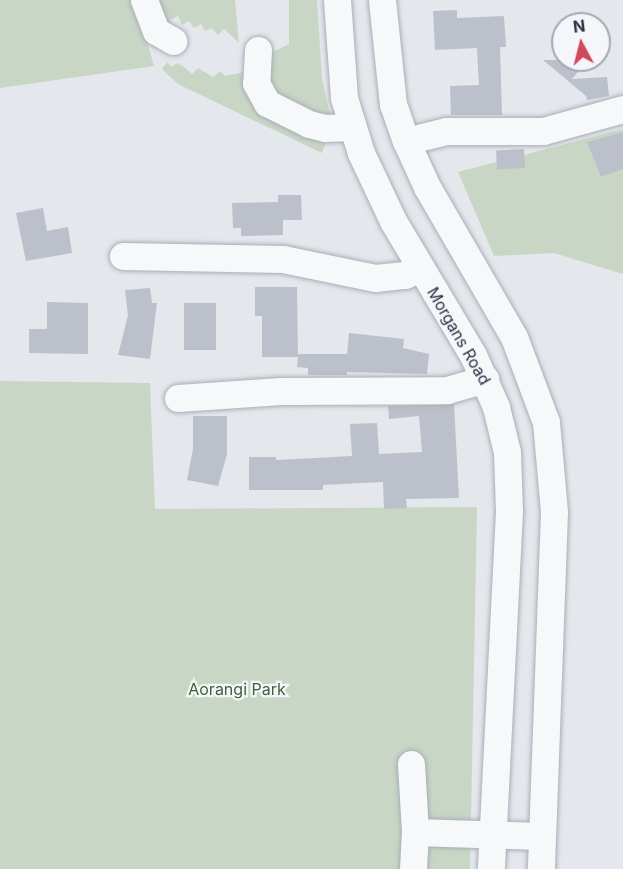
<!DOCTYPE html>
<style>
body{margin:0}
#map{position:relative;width:623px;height:869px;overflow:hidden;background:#e4e7ec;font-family:Inter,sans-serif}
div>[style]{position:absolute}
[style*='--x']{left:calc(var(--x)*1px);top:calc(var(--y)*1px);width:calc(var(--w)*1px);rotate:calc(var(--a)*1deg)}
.green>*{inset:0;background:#c9d6c5}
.building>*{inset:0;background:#bbc0ca;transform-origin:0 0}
.roads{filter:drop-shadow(0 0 2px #a9aeb7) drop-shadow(0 0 2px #a9aeb7)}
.minor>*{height:27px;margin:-13.5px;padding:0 13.5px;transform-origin:13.5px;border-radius:13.5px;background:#f7f8fa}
span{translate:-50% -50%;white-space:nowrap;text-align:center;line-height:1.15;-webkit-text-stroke:4.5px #f4f6f9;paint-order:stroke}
.street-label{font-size:16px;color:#2b3445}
.park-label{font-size:16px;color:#3f6138}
.north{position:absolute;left:551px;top:12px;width:60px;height:60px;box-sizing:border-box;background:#f4f6f9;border:2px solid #a4a8b1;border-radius:50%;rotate:353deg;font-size:16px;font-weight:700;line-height:24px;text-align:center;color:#2b3445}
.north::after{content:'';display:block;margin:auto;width:21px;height:27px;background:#d1495b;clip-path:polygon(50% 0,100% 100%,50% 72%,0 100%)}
</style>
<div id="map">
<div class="green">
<div style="clip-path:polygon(0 0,135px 0,154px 66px,0 88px)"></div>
<div style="clip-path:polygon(148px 0,235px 0,239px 43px,224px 29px,218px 35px,212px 28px,205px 31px,201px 24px,194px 28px,189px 21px,182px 25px,178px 16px,170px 20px,174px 33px)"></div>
<div style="clip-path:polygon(289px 0,317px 0,322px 79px,331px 119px,280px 107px,262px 69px,265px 56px,289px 44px)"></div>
<div style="clip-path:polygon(167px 62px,172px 67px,177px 63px,184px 67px,192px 74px,198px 68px,213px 77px,220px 71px,225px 76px,244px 72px,328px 137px,322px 153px,178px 84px,162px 69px)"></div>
<div style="clip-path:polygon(623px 129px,623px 274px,554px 253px,494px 256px,458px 172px)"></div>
<div style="clip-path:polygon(0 381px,150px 383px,155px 509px,477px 507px,470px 869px,0 869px)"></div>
</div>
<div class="building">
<div style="clip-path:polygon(457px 10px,457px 18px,504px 16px,506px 47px,500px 47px,502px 115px,451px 115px,450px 86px,479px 85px,477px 48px,435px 50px,433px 11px)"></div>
<div style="clip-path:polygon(543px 60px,588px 60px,572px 79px,607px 77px,609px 96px,587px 100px,586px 96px)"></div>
<div style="clip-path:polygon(623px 132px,623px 169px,601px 177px,587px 142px)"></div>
<div style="left:524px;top:149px;width:19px;height:28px;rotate:87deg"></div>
<div style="clip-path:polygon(278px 195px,301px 195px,302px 220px,283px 220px,283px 235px,241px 236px,241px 228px,233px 228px,232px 203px,278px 202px)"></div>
<div style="clip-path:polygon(43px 208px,47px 231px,68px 227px,72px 253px,26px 261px,16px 213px)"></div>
<div style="clip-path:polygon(255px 287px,297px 287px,298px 357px,262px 357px,262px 316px,255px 316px)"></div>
<div style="clip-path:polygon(150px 288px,152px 303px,157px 303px,150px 359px,118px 355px,128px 315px,125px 290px)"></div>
<div style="clip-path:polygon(47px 302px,88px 303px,88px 354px,29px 353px,29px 329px,47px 329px)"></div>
<div style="left:184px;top:303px;width:32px;height:47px"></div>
<div style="clip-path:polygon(349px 333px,404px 339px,403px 348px,429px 354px,427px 374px,347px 372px,347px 375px,308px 375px,308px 368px,297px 367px,298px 354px,347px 354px)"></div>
<div style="clip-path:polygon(454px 404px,459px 498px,406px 499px,407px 508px,384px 509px,383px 482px,323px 485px,323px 490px,249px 490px,249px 457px,276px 457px,276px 460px,352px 456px,350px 424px,377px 423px,379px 454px,422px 452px,419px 416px,389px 419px,388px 406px)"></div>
<div style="clip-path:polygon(193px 416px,227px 416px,227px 454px,218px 486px,187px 480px,193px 449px)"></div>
</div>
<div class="roads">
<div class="minor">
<div style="--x:144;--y:0;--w:33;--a:69"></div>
<div style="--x:156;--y:31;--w:20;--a:30"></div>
<div style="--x:337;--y:0;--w:98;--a:85.9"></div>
<div style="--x:344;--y:98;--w:58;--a:72.8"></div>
<div style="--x:361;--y:153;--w:75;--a:64.8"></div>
<div style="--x:393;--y:221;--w:156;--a:59.2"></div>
<div style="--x:473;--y:355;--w:57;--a:66.1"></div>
<div style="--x:496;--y:407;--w:46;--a:76.3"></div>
<div style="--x:507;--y:452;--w:59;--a:88.1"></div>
<div style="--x:509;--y:511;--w:358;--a:92.9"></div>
<div style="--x:382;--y:0;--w:105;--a:84"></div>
<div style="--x:393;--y:104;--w:39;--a:71"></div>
<div style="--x:406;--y:141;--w:51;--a:65.5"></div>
<div style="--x:427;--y:187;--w:173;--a:59.9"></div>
<div style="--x:514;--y:337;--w:91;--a:69.4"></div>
<div style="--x:546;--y:422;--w:90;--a:84.9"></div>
<div style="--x:554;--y:512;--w:357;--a:92.1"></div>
<div style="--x:258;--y:50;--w:33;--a:93"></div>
<div style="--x:256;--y:83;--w:23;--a:61"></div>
<div style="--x:267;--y:103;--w:47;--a:26.6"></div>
<div style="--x:309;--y:124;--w:16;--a:14"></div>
<div style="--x:325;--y:128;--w:27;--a:-2"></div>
<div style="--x:406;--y:141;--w:41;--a:-14"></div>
<div style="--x:446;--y:131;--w:97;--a:0"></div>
<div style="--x:543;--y:131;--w:83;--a:-15.4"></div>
<div style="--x:123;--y:256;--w:160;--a:1.1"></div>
<div style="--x:283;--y:259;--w:94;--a:11.7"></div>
<div style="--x:375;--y:278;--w:30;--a:-6"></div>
<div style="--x:405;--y:275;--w:17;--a:-25"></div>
<div style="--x:178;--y:398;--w:103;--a:-3.9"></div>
<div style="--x:281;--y:391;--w:166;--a:-0.3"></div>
<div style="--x:447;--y:390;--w:40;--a:-16"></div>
<div style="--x:411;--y:764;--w:68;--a:86.6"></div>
<div style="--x:415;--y:832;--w:126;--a:1.8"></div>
<div style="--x:413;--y:869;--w:37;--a:-87"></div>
</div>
</div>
<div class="street-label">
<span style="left:459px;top:336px;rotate:60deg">Morgans Road</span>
</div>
<div class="park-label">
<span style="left:237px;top:689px">Aorangi Park</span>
</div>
<div class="north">N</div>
</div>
